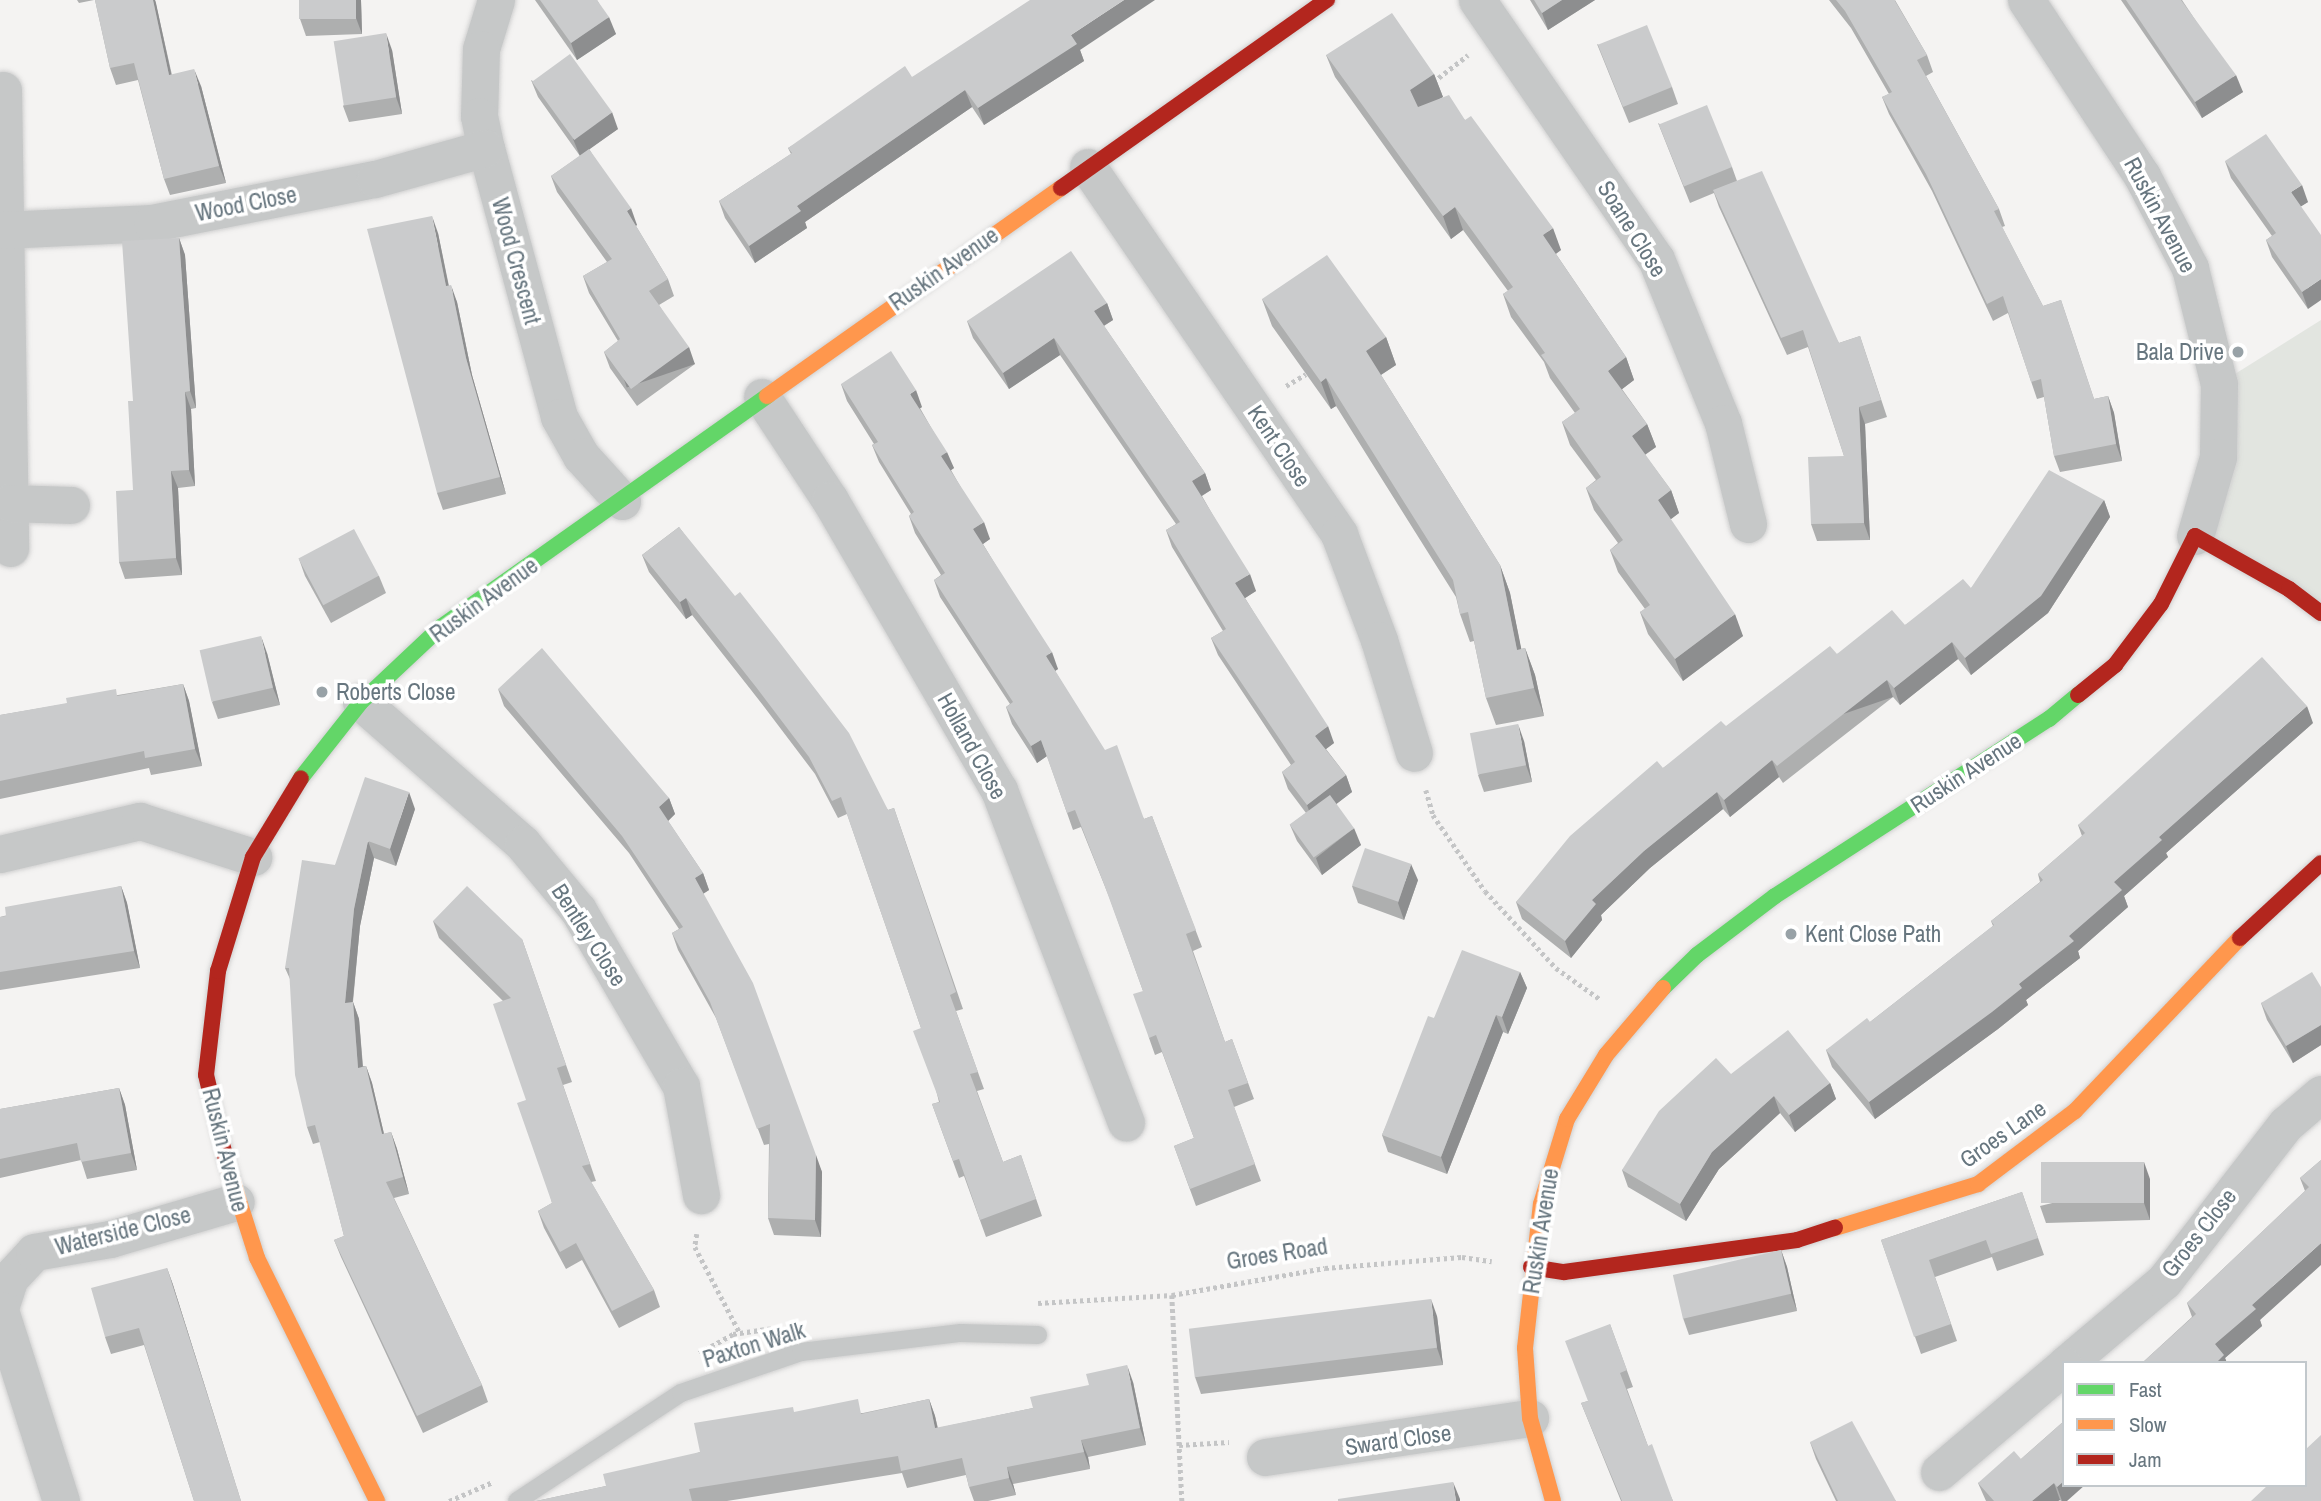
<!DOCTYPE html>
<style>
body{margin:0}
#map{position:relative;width:2321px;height:1501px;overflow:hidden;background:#f4f3f2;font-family:"Archivo Narrow",sans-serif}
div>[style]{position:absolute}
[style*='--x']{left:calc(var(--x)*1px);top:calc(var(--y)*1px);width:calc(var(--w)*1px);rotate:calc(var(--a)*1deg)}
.green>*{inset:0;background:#e2e5e0}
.path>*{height:4.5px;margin-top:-2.25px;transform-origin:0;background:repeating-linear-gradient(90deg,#c4c5c6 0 3.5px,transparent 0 7px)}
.roads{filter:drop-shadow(0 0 2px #d0d0d0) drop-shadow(0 0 2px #d0d0d0)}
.lane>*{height:18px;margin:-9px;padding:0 9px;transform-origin:9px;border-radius:9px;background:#c6c8c8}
.street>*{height:37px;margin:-18.5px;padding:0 18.5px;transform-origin:18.5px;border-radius:18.5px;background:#c6c8c8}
.fast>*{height:16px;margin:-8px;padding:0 8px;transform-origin:8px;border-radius:8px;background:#63d668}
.slow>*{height:16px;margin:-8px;padding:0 8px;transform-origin:8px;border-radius:8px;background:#ff974d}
.jam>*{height:16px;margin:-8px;padding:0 8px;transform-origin:8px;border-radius:8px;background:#b3261e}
.wall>*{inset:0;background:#aeafaf}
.shaded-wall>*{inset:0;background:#8d8e8f;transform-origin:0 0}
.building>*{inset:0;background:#cacbcc;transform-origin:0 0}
.dots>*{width:19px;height:19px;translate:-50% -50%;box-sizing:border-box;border:4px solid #fff;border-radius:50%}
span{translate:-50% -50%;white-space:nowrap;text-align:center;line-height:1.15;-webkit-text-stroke:7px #fff;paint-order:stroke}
.street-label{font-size:23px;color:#67767f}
.poi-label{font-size:23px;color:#67767f}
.right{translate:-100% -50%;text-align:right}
.left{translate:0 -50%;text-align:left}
.legend{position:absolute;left:2062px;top:1361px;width:245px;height:126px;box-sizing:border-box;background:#fff;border:2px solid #c2c8cc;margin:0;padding:9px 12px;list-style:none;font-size:21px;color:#67767f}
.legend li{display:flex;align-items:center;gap:14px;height:35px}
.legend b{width:35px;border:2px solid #c2c8cc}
</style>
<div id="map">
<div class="green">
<div style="clip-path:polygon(2321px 320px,2321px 613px,2195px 536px,2219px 384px)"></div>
</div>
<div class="path">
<div style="--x:1433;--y:82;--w:44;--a:-37.6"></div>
<div style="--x:1286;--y:386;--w:23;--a:-31"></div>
<div style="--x:1426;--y:790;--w:26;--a:74"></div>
<div style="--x:1433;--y:815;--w:92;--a:55.6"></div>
<div style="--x:1485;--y:891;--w:105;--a:47.3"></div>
<div style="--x:1556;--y:968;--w:55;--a:35.4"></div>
<div style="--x:697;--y:1234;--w:13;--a:99"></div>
<div style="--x:695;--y:1247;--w:97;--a:62.4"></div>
<div style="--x:1172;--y:1295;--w:206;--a:87.2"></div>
<div style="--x:1038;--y:1303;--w:134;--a:-3.4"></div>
<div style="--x:1172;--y:1295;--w:155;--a:-10"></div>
<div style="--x:1325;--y:1268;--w:137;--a:-4.6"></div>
<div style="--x:1462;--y:1257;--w:30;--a:8"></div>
<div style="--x:699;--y:1353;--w:39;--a:-29"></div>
<div style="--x:733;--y:1334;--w:40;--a:-8.5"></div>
<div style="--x:1179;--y:1445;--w:50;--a:-3.4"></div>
<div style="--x:449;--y:1501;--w:48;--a:-23.4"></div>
</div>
<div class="roads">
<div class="lane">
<div style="--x:517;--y:1501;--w:196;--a:-33.4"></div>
<div style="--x:681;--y:1393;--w:127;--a:-18.9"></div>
<div style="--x:801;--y:1352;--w:161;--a:-6.8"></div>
<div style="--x:961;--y:1333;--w:77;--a:1.5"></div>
</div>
<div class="street">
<div style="--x:496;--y:0;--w:51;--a:107"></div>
<div style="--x:481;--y:49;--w:67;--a:91.7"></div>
<div style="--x:479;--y:116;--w:33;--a:78"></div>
<div style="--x:486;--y:148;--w:279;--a:74.8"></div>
<div style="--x:559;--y:417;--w:45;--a:60.6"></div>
<div style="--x:581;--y:456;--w:61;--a:47.7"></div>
<div style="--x:1477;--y:0;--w:315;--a:55.4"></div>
<div style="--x:1656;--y:259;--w:177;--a:67.8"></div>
<div style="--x:1723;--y:423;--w:104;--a:76.1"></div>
<div style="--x:2026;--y:0;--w:211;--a:56.6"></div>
<div style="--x:2142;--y:176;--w:104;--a:62.4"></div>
<div style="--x:2190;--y:268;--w:120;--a:76"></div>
<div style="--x:2219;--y:384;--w:73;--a:90.8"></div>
<div style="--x:2218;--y:457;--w:82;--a:106.2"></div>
<div style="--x:3;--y:90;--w:458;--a:89.1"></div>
<div style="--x:1088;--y:167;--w:445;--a:55.6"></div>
<div style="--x:1339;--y:534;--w:113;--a:69.3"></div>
<div style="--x:1379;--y:640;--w:118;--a:72.8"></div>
<div style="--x:2;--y:230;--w:150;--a:-2.7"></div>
<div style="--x:152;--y:223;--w:227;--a:-11.2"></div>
<div style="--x:375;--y:179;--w:115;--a:-15.6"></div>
<div style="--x:762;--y:397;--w:123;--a:56.6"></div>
<div style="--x:830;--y:500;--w:336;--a:59.8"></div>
<div style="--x:999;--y:790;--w:356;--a:69.1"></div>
<div style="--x:9;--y:503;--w:62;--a:1.8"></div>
<div style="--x:361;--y:702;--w:215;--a:41.2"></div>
<div style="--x:523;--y:844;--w:86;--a:50.2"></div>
<div style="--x:578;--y:910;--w:204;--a:59.7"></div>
<div style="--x:681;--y:1086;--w:111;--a:79.6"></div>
<div style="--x:0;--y:854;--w:144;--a:-13.3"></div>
<div style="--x:140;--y:821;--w:119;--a:17.7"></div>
<div style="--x:0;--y:1308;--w:32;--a:-72"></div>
<div style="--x:10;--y:1278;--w:35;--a:-47"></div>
<div style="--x:34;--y:1252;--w:77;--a:-9.7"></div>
<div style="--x:110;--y:1239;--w:131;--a:-16.4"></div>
<div style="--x:0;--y:1310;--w:201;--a:72.3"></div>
<div style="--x:2067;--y:1363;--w:127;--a:-40.2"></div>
<div style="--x:2164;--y:1281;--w:199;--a:-52.2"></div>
<div style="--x:2286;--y:1124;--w:46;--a:-40.6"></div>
<div style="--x:1265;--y:1457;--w:268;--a:-8.4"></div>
<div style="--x:1939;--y:1472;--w:164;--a:-40.3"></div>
</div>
<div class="fast">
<div style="--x:301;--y:778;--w:97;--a:-51.7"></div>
<div style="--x:361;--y:702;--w:110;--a:-43.2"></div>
<div style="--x:441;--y:627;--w:400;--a:-35.3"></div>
<div style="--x:1663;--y:988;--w:47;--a:-44.1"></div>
<div style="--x:1697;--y:955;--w:98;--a:-37.1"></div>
<div style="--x:1775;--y:896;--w:326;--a:-32.9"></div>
<div style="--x:2049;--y:719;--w:38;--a:-40"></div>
</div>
<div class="slow">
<div style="--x:767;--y:396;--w:360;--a:-35.3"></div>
<div style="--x:226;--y:1160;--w:103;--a:72.4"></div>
<div style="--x:257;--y:1258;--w:271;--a:63.7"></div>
<div style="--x:1835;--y:1228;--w:150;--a:-17.1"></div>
<div style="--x:1978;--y:1184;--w:121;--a:-37"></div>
<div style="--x:2075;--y:1111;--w:239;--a:-46.4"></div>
<div style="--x:1553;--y:1501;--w:86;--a:-105.5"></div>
<div style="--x:1530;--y:1418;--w:70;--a:-94.1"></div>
<div style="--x:1525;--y:1348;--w:145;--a:-83.7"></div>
<div style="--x:1541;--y:1204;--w:89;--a:-73"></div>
<div style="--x:1567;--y:1119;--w:75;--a:-58.6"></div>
<div style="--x:1606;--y:1055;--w:88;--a:-49.6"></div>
</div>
<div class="jam">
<div style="--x:1061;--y:188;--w:326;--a:-35.3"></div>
<div style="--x:2078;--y:695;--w:48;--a:-39"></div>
<div style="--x:2115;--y:665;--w:76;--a:-53"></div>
<div style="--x:2161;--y:604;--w:76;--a:-63.4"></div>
<div style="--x:2195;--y:536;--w:108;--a:29.4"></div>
<div style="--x:2289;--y:589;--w:40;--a:37"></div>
<div style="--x:2240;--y:938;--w:110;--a:-42.8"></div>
<div style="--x:226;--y:1160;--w:87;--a:-103.2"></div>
<div style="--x:206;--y:1075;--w:105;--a:-83.4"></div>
<div style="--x:218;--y:971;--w:119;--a:-72.9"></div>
<div style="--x:253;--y:857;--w:92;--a:-58.7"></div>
<div style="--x:1531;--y:1267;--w:33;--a:9"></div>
<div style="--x:1564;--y:1272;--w:235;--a:-7.8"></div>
<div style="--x:1797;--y:1240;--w:40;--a:-18"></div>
</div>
</div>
<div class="wall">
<div style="clip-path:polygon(77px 0,94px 0,79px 3px)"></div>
<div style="clip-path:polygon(95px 0,155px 0,172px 75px,201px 86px,226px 183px,170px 195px,164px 179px,138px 80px,116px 85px,110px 68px)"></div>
<div style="clip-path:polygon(361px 0,362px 34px,306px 36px,300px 19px)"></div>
<div style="clip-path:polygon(535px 0,597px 0,616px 34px,577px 60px)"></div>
<div style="clip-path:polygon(1530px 0,1595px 0,1548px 30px)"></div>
<div style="clip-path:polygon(1829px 0,1895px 0,1927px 55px,1933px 72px,1926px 76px,1999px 209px,2005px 226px,2002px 227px,2043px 306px,2061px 300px,2094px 399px,2108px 396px,2114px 413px,2122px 461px,2060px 472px,2054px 456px,2044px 397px,2037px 399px,2008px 313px,1993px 321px,1932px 191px,1889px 114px,1882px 97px,1889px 94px,1851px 28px)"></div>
<div style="clip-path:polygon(2121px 0,2182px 0,2243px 92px,2202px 118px)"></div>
<div style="clip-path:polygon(1597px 44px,1672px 87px,1678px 104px,1629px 123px)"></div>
<div style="clip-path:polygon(392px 50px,402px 114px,349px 122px,343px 106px)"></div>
<div style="clip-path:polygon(1080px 50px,1084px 61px,984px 125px,972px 107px,805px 222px,807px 228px,755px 263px,725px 218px,719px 201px,791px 154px,788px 148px,912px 77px)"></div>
<div style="clip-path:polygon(1326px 55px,1434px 74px,1443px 97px,1439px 99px,1465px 120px,1561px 250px,1556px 254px,1626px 357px,1634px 380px,1622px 389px,1647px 424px,1656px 447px,1645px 455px,1671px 490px,1679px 513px,1670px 519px,1743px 636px,1683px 681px,1648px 634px,1640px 612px,1645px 609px,1618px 572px,1610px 550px,1618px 543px,1594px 510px,1586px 488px,1596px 480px,1570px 445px,1562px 422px,1575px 413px,1550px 378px,1544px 362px,1511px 317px,1503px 294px,1508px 291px,1463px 230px,1451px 239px,1335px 77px)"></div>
<div style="clip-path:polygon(531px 80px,618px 129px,589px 149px,637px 225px,636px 226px,668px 279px,674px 296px,659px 305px,695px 364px,637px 406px,610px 368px,604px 352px,618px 341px,589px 293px,583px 276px,607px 262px,557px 192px,551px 176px,580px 156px,538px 97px)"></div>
<div style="clip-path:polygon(1658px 123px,1732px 167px,1737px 181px,1839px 343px,1860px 336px,1887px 417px,1865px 424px,1870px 540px,1817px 541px,1811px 524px,1844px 456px,1808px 347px,1787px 355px,1719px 207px,1714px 193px,1690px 203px)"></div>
<div style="clip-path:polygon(2225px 161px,2308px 202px,2301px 206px,2308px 309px,2272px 257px,2266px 240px,2272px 236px,2231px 178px)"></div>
<div style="clip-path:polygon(438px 233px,449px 286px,457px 302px,472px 375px,506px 494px,443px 510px,437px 493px)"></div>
<div style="clip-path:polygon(179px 238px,185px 255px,196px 408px,191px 409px,195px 486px,178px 488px,182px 575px,125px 579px,119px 562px,133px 490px,133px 401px)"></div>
<div style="clip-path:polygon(1262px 299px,1386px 337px,1396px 365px,1381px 375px,1500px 565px,1510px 593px,1521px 649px,1525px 648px,1535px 675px,1544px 716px,1496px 725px,1486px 698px,1474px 641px,1470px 642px,1460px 614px,1456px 597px,1336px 406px,1331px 409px,1272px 326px)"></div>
<div style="clip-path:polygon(1107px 303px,1113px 320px,1104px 326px,1205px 473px,1211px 490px,1202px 496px,1256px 591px,1245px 598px,1334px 743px,1326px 749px,1346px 775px,1352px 792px,1336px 804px,1361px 845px,1322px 875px,1297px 841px,1290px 825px,1306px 813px,1288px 789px,1282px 772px,1291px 765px,1218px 655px,1211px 638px,1223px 631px,1172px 547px,1166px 530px,1176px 524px,1060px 355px,1009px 389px,973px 338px,967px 321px)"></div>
<div style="clip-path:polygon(841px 384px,922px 407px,920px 408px,954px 468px,951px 470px,990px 539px,983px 544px,1058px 669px,1055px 671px,1144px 819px,1152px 816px,1202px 947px,1193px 951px,1225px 1042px,1232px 1039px,1254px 1099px,1234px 1107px,1261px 1181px,1196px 1206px,1174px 1146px,1194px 1138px,1162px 1052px,1155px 1055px,1149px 1038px,1143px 991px,1110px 899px,1081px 827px,1073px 830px,1047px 756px,1037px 763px,1012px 724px,1006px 707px,1010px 704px,940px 597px,934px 580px,941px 575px,915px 533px,909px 516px,911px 514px,879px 462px,872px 445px,874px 444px,847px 401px)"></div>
<div style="clip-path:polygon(2104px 500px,2110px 517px,2048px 613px,1971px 675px,1958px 659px,1900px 705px,1893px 697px,1783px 783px,1779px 777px,1730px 817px,1723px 809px,1650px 868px,1601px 915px,1602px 920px,1571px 958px,1522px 919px,1516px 902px,1663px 768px,1837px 654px,1905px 625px,1971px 588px)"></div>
<div style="clip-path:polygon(679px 527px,888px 810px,894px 808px,963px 1009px,956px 1011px,984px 1089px,977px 1091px,1003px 1162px,1021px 1155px,1042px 1216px,986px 1237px,964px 1176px,959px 1178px,932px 1104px,939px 1102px,921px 1028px,847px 814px,838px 818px,815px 774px,762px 704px,692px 615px,686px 619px,649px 572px,642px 555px)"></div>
<div style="clip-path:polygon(299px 559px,379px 576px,386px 593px,331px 623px,305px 576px)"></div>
<div style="clip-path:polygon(267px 653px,280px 705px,218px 719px,212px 702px)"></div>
<div style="clip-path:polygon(183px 684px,189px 701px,202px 766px,151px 775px,149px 768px,0 799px,0 715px)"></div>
<div style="clip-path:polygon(498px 689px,669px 798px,675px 814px,668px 821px,703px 873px,709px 890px,703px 894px,822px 1172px,821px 1237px,774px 1235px,768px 1218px,769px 1144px,764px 1145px,716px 1018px,678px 950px,672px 933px,679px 929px,629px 853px,504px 706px)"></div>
<div style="clip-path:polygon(2313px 723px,2166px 853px,2168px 857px,2124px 896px,2128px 907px,2078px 951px,2080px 958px,2026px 1000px,2028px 1005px,1998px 1029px,1875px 1119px,1832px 1067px,1826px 1050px,1870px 1022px,1993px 926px,1991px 921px,2040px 882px,2038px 874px,2082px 836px,2078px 825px)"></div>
<div style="clip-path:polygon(1524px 741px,1532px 782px,1484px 792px,1478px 775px)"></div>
<div style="clip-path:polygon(415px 809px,396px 866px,374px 858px,360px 926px,353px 1002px,359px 1019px,363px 1066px,366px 1066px,372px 1083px,384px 1134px,391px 1132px,397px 1149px,409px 1194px,394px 1198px,482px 1385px,488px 1402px,423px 1433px,341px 1257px,334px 1240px,344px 1236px,320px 1142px,313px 1144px,307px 1127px,290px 979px,285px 968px,335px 865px)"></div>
<div style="clip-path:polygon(1418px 880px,1404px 920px,1358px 903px,1352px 886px)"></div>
<div style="clip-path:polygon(121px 886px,127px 903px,140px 968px,0 990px,0 917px)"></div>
<div style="clip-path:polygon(433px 921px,522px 939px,572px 1082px,563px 1085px,596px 1181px,591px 1182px,654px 1290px,660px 1307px,619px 1328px,582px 1260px,566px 1269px,544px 1228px,538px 1211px,552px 1203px,503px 1001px,439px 938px)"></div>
<div style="clip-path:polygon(1520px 972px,1527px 988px,1508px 1034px,1503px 1032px,1447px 1174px,1388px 1152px,1382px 1135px,1434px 1018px)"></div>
<div style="clip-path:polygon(2321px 987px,2321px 1045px,2293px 1063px,2267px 1020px,2261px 1003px)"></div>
<div style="clip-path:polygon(1731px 1074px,1830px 1083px,1836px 1099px,1795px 1132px,1780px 1113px,1719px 1169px,1686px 1221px,1628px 1187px,1622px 1170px)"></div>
<div style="clip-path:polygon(119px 1088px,125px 1105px,137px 1170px,87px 1179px,81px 1160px,0 1178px,0 1109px)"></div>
<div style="clip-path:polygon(2321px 1160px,2260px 1320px,2262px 1326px,2225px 1358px,2227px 1363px,2142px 1363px,2192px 1317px,2187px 1303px,2305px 1191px,2300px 1178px)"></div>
<div style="clip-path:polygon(2150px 1179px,2150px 1220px,2046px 1223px,2040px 1206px)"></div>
<div style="clip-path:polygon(2022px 1192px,2044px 1255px,1997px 1271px,1992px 1257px,1935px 1277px,1957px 1341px,1921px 1354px,1881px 1240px)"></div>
<div style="clip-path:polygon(1781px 1250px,1787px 1267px,1797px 1311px,1689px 1335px,1683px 1318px)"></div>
<div style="clip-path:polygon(167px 1268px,173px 1285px,241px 1501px,194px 1501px,144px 1345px,111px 1354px,105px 1337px)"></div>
<div style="clip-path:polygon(1437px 1316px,1443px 1365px,1201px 1394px,1195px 1377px)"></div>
<div style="clip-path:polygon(1610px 1324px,1633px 1387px,1627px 1389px,1648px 1446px,1673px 1501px,1621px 1501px,1581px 1403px,1588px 1401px)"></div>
<div style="clip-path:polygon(1133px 1382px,1146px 1445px,1088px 1457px,1090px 1469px,1013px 1484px,1016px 1495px,988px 1501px,974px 1501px,969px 1487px,966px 1475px,907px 1488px,902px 1473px,727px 1501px,536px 1501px,606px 1486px,700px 1452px,795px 1412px,863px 1413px,929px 1399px,935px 1416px,938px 1428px,1033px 1408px)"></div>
<div style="clip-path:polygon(2064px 1421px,2067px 1501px,2061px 1501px,2060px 1500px,2058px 1501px,1986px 1501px,1978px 1483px,2021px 1459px)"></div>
<div style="clip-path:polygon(1810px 1442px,1896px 1501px,1836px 1501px,1816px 1459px)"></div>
</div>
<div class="shaded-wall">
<div style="clip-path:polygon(153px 0,155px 0,156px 3px,175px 92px,169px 75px)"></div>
<div style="clip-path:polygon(356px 0,361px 0,362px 34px,356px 18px)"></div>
<div style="clip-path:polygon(1124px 0,1155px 0,1080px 50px,1084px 61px,984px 125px,978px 108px,1071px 35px)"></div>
<div style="clip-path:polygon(1562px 0,1595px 0,1548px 30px,1542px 13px)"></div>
<div style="clip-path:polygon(609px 17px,616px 34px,577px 60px,571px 43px)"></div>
<div style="clip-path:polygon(386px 33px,392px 50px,402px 114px,396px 97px)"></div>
<div style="clip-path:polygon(194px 69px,201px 86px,226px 183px,219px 166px)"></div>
<div style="clip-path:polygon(1434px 74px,1443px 97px,1418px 112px,1410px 90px)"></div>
<div style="clip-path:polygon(2236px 75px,2243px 92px,2202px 118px,2195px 102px)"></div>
<div style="clip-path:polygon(965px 90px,972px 107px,805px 222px,807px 228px,755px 263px,749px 246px,797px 206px)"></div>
<div style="clip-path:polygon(612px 112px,618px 129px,580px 156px,573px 139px)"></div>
<div style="clip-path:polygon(2302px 185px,2308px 202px,2297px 209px,2291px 192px)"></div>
<div style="clip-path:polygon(1455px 207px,1463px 230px,1451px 239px,1443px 216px)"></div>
<div style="clip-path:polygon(631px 208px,637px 225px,633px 227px,627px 211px)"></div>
<div style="clip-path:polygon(432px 216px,438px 233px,452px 303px,446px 286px)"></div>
<div style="clip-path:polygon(1553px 228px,1561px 250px,1551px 257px,1543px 235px)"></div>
<div style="clip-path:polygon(179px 238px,185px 255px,196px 408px,190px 391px)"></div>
<div style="clip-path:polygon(2321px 279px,2321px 300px,2308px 309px,2302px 292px)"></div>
<div style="clip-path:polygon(451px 285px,457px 302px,472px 375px,506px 494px,500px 477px,466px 358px)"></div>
<div style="clip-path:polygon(1107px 303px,1113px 320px,1100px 328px,1094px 311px)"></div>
<div style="clip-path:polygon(1386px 337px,1396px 365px,1376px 378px,1366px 351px)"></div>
<div style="clip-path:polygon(1054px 338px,1060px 355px,1009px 389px,1003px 373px)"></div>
<div style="left:689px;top:347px;width:18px;height:72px;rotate:71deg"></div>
<div style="clip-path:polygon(1626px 357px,1634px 380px,1617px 393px,1608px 371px)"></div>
<div style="clip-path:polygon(1326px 378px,1336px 406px,1331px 409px,1321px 382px)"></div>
<div style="clip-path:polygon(916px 390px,922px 407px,916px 411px,910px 394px)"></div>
<div style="clip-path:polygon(185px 392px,191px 409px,195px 486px,189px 470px)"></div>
<div style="clip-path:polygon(2108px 396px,2114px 413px,2122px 461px,2116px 444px)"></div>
<div style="clip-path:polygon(1859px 407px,1865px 424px,1870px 540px,1864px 523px)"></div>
<div style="clip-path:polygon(1647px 424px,1656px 447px,1640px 458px,1632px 436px)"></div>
<div style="clip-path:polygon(947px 452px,954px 468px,947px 473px,941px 456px)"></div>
<div style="clip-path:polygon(171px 471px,178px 488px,182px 575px,176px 558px)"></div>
<div style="clip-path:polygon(1205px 473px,1211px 490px,1198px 498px,1192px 481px)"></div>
<div style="clip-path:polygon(1671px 490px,1679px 513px,1666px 523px,1658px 500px)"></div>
<div style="clip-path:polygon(2104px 500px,2110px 517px,2048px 613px,1971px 675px,1965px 658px)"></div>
<div style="clip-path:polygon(984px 522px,990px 539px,980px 546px,973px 529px)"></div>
<div style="clip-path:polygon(1500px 565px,1510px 593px,1527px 677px,1517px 650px)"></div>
<div style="clip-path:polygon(1250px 574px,1256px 591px,1242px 600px,1235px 583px)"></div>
<div style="clip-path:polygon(686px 598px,692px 615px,686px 619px,680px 602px)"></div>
<div style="clip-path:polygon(1735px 614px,1743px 636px,1683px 681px,1675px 659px)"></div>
<div style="clip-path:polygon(261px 636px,267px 653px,280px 705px,273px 688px)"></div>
<div style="clip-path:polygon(1952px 642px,1958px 659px,1900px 705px,1894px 688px)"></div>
<div style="clip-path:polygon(1525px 648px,1535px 675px,1544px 716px,1534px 688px)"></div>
<div style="clip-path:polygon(1052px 652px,1058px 669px,1052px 673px,1046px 656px)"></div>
<div style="left:1887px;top:680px;width:18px;height:140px;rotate:71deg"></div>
<div style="clip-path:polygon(183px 684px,189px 701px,202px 766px,195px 749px)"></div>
<div style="clip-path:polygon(2307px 706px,2313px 723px,2166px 853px,2168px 857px,2124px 896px,2128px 907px,2078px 951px,2080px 958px,2026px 1000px,2028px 1005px,1998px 1029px,1875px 1119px,1869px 1102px,2019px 984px,2069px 936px,2114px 882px,2159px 837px)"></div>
<div style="clip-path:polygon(1518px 724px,1524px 741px,1532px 782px,1526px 765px)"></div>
<div style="clip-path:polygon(1328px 726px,1334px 743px,1322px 752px,1315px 736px)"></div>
<div style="clip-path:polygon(1041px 740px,1047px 756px,1037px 763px,1031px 746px)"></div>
<div style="clip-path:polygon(1772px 760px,1779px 777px,1730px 817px,1724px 800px)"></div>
<div style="clip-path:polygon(1346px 775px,1352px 792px,1313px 822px,1307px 805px)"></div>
<div style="clip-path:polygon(409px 792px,415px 809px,396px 866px,390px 849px)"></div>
<div style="clip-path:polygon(1717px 792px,1723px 809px,1650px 868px,1601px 915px,1602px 920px,1571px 958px,1565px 941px,1592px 900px,1644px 851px)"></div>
<div style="clip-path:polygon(669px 798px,675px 814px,665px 824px,659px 807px)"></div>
<div style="clip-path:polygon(1354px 828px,1361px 845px,1322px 875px,1316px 858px)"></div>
<div style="clip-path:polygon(368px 841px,374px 858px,360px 926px,351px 1019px,345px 1003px,354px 909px)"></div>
<div style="clip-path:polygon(1411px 864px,1418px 880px,1404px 920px,1398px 903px)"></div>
<div style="clip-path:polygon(703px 873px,709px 890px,701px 895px,695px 878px)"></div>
<div style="clip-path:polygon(121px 886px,127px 903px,140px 968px,134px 951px)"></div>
<div style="clip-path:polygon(1520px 972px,1527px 988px,1508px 1034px,1502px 1017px)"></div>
<div style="clip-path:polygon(353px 1002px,359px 1019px,364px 1084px,358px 1068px)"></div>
<div style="clip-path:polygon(1496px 1015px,1503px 1032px,1447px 1174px,1441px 1157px)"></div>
<div style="clip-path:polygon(2321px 1025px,2321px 1045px,2293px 1063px,2286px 1046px)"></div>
<div style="clip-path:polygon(366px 1066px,372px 1083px,388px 1151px,382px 1134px)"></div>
<div style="clip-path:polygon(1830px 1083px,1836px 1099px,1795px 1132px,1789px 1115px)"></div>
<div style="clip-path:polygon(119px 1088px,125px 1105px,137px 1170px,131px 1153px)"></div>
<div style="clip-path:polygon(1774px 1096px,1780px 1113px,1719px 1169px,1686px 1221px,1680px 1204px,1712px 1152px)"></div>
<div style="clip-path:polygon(391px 1132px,397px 1149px,409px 1194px,403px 1177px)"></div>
<div style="clip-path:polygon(816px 1155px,822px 1172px,821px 1237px,815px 1220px)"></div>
<div style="clip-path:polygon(2144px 1162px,2150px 1179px,2150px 1220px,2144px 1203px)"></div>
<div style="clip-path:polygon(2321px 1243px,2321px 1265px,2260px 1320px,2262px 1326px,2225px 1358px,2227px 1363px,2216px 1363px,2215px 1344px,2252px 1305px)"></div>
<div style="clip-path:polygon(1781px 1250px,1787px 1267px,1797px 1311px,1791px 1294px)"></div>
<div style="clip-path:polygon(167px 1268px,173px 1285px,241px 1501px)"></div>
<div style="clip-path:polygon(1431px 1299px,1437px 1316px,1443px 1365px,1437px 1348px)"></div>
<div style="clip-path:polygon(1127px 1365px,1133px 1382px,1146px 1445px,1140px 1428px)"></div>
<div style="clip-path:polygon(929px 1399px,935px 1416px,941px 1445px,935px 1428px)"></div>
<div style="clip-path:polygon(1081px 1440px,1088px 1457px,1090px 1469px,1084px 1452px)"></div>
<div style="clip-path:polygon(1007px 1467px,1013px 1484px,1016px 1495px,1009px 1478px)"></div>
<div style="clip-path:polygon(2064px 1481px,2064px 1485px,2085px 1485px,2067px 1501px,2062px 1501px,2057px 1487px)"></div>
<div style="clip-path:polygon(1453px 1482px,1460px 1499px,1460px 1501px,1456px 1501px)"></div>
<div style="clip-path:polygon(2054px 1483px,2060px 1500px,2058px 1501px,2032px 1501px)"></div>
</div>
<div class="building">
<div style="clip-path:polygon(95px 0,153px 0,169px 75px,194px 69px,219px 166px,164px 179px,134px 63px,110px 68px)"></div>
<div style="left:299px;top:0;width:57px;height:19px"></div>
<div style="clip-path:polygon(540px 0,597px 0,609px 17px,571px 43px)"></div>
<div style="clip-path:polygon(1030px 0,1124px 0,1071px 35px,1077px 44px,978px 108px,965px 90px,797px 206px,801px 211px,749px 246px,719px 201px,792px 153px,788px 148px,905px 66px,912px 77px)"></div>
<div style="clip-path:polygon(1534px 0,1562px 0,1542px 13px)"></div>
<div style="clip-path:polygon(1836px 0,1895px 0,1895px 1px,1927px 55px,1917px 60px,1999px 209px,1994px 211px,2043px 306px,2061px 300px,2094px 399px,2108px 396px,2116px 444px,2054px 456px,2041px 379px,2031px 382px,2003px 296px,1987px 304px,1926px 174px,1882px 97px,1892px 92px,1845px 11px)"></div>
<div style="clip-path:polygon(2126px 0,2181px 0,2236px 75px,2195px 102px)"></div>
<div style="clip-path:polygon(1392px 13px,1434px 74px,1410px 90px,1418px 107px,1449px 95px,1465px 120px,1471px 116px,1553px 228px,1543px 235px,1626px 357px,1608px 371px,1647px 424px,1632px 436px,1671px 490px,1658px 500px,1735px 614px,1675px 659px,1640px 612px,1650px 605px,1610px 550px,1623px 540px,1586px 488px,1601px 477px,1562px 422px,1580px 409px,1541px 355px,1545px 353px,1503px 294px,1513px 287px,1455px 207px,1443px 216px,1326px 55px)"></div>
<div style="left:1647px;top:25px;width:67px;height:53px;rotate:68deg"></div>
<div style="left:386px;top:33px;width:65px;height:53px;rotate:81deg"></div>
<div style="left:570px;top:54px;width:72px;height:47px;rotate:54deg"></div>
<div style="left:1707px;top:105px;width:67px;height:52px;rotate:68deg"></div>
<div style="clip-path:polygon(2266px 134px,2302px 185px,2291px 192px,2321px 235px,2321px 279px,2302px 292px,2266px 240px,2276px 233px,2225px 161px)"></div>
<div style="clip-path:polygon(589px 149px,631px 208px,627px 211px,668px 279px,649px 291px,689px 347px,631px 389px,604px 352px,620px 339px,583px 276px,612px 259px,551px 176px)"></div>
<div style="clip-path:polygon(1762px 171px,1839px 343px,1860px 336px,1881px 400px,1859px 407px,1864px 523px,1811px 524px,1808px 457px,1844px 456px,1803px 330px,1781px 338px,1713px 190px)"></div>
<div style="clip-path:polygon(432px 216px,446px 286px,451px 285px,466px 358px,500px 477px,437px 493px,367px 229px)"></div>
<div style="clip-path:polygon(179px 238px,190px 391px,185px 392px,189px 470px,171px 471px,176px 558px,119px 562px,116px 491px,133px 490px,128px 401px,133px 401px,122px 241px)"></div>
<div style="clip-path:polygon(1071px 251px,1107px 303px,1094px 311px,1205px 473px,1192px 481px,1250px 574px,1235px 583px,1328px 726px,1315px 736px,1346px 775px,1307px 805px,1282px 772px,1295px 762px,1211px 638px,1226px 629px,1166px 530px,1180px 522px,1054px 338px,1003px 373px,967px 321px)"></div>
<div style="clip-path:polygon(1327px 255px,1386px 337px,1366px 351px,1500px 565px,1517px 650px,1525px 648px,1534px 688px,1486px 698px,1468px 612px,1460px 614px,1453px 580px,1326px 378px,1321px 382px,1262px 299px)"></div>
<div style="clip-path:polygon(891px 351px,916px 390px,910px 394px,947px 452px,941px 456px,984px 522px,973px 529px,1052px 652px,1046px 656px,1105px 750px,1117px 745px,1144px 819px,1152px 816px,1196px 930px,1186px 934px,1225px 1042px,1232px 1039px,1248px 1083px,1228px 1090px,1255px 1164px,1190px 1189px,1174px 1146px,1194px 1138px,1156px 1035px,1149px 1038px,1133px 994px,1143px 991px,1104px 884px,1075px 810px,1067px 813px,1041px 740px,1031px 746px,1006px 707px,1013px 702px,934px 580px,945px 573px,909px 516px,914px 512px,872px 445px,878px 442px,841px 384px)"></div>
<div style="clip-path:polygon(2049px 470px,2104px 500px,2041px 596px,1965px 658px,1952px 642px,1894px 688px,1887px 680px,1777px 766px,1772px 760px,1724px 800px,1717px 792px,1644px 851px,1592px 900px,1596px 904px,1565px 941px,1516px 902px,1570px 836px,1657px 761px,1663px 768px,1721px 721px,1726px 726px,1830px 646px,1837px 654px,1892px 610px,1905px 625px,1963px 579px,1971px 588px)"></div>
<div style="clip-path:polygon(679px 527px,735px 596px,740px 592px,777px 639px,849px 733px,888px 810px,894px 808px,956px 992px,950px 995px,978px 1072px,970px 1074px,1003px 1162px,1021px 1155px,1036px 1199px,980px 1220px,959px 1159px,953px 1161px,932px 1104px,940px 1102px,913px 1031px,921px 1028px,841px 797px,832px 801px,809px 757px,756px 687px,686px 598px,680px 602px,642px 555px)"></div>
<div style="left:354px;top:529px;width:53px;height:63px;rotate:62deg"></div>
<div style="left:261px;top:636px;width:53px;height:63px;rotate:77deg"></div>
<div style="clip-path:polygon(542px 648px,669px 798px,659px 807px,703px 873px,695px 878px,753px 983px,816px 1155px,815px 1220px,768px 1218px,770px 1124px,757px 1129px,710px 1002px,672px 933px,683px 927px,622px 836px,498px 689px)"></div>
<div style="clip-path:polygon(2262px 657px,2307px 706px,2159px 837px,2162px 840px,2114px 882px,2122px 890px,2069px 936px,2074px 941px,2019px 984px,2022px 988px,1992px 1012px,1869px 1102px,1826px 1050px,1867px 1018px,1870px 1022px,1994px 925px,1991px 921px,2043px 880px,2038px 874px,2085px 833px,2078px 825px)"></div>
<div style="clip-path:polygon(183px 684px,195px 749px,145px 758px,144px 751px,0 781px,0 715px,67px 703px,66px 698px,116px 689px,117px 696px)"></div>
<div style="left:1518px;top:724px;width:42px;height:49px;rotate:79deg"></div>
<div style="clip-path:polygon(365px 777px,409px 792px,390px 849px,368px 841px,354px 909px,345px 1003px,353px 1002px,358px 1068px,366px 1066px,382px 1134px,391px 1132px,403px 1177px,386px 1182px,482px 1385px,417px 1416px,334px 1240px,344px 1236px,315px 1125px,307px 1127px,295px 1075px,289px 968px,285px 968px,302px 860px,335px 865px)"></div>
<div style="left:1330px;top:795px;width:41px;height:50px;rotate:54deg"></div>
<div style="left:1365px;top:848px;width:49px;height:40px;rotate:19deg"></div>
<div style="clip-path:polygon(121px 886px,134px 951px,0 972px,0 917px,6px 916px,5px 907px)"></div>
<div style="clip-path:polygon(467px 886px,522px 939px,566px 1065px,557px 1068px,590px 1164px,582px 1166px,654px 1290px,612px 1311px,576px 1243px,560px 1252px,538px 1211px,552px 1203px,517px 1103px,526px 1100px,493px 1004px,511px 998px,433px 921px)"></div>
<div style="clip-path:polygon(1462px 950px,1520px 972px,1502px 1017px,1496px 1015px,1441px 1157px,1382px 1135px,1428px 1016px,1434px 1018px)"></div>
<div style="clip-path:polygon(2312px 972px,2321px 987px,2321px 1025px,2286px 1046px,2261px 1003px)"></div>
<div style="clip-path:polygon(1788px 1030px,1830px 1083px,1789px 1115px,1774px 1096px,1712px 1152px,1680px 1204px,1622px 1170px,1659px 1111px,1716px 1058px,1731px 1074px)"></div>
<div style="clip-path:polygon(119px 1088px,131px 1153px,81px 1162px,77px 1143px,0 1159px,0 1109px)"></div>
<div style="clip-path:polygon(2321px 1160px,2321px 1243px,2252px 1305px,2256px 1309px,2215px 1344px,2224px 1355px,2216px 1363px,2142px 1363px,2196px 1314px,2187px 1303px,2309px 1187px,2300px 1178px)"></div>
<div style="left:2144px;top:1162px;width:41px;height:103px;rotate:90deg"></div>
<div style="clip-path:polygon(2022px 1192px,2038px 1238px,1991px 1254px,1986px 1240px,1929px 1260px,1951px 1324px,1914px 1337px,1881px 1240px)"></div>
<div style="left:1781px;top:1250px;width:45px;height:111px;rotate:77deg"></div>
<div style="clip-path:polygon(167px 1268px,241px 1501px,194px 1501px,139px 1328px,105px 1337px,91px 1288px)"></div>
<div style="left:1431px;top:1299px;width:49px;height:244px;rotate:83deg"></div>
<div style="clip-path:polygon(1610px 1324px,1627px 1370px,1620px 1373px,1648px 1446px,1652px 1444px,1673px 1501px,1622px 1501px,1581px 1403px,1588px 1401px,1565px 1341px)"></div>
<div style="clip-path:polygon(1127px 1365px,1140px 1428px,1081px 1440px,1084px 1452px,1007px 1467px,1009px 1478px,969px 1487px,962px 1458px,901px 1471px,898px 1456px,689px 1489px,692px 1501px,536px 1501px,606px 1486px,603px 1474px,700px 1452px,694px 1423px,793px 1407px,794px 1412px,858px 1399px,861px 1414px,929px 1399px,935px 1428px,1033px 1408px,1030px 1397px,1089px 1385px,1086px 1374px)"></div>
<div style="clip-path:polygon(1852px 1421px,1896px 1501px,1838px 1501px,1810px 1442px)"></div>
<div style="clip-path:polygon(2064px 1421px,2064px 1481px,2057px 1487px,2054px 1483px,2032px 1501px,1994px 1501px,1978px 1483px,2014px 1451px,2021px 1459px)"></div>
<div style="clip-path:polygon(2321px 1435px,2321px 1501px,2251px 1501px,2268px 1485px,2305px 1485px,2305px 1450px)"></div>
<div style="clip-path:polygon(1453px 1482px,1456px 1501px,1338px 1501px,1338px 1499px)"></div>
</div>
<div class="dots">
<div style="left:2238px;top:352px;background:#98a2a7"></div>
<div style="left:322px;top:692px;background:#98a2a7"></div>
<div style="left:1791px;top:934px;background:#98a2a7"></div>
</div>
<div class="street-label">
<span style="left:246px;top:204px;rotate:-11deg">Wood Close</span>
<span style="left:2160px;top:215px;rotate:62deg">Ruskin Avenue</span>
<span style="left:1632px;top:229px;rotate:58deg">Soane Close</span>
<span style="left:516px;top:261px;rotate:75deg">Wood Crescent</span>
<span style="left:944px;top:269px;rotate:-35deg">Ruskin Avenue</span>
<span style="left:1279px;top:446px;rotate:56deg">Kent Close</span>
<span style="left:484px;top:600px;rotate:-36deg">Ruskin Avenue</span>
<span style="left:972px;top:746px;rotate:61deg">Holland Close</span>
<span style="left:1966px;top:773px;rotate:-33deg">Ruskin Avenue</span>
<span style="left:589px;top:935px;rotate:57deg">Bentley Close</span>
<span style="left:2003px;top:1134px;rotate:-35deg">Groes Lane</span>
<span style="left:225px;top:1150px;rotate:76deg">Ruskin Avenue</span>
<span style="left:123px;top:1231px;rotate:-14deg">Waterside Close</span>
<span style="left:1541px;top:1231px;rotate:-81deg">Ruskin Avenue</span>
<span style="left:2199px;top:1233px;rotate:-52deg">Groes Close</span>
<span style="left:1277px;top:1254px;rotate:-9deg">Groes Road</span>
<span style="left:754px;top:1345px;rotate:-17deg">Paxton Walk</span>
<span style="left:1398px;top:1440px;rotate:-8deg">Sward Close</span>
</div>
<div class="poi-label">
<span class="right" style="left:2224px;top:352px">Bala Drive</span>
<span class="left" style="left:336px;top:692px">Roberts Close</span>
<span class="left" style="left:1805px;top:934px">Kent Close Path</span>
</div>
<ul class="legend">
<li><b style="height:9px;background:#63d668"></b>Fast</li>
<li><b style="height:9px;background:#ff974d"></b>Slow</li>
<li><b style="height:9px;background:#b3261e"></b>Jam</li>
</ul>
</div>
